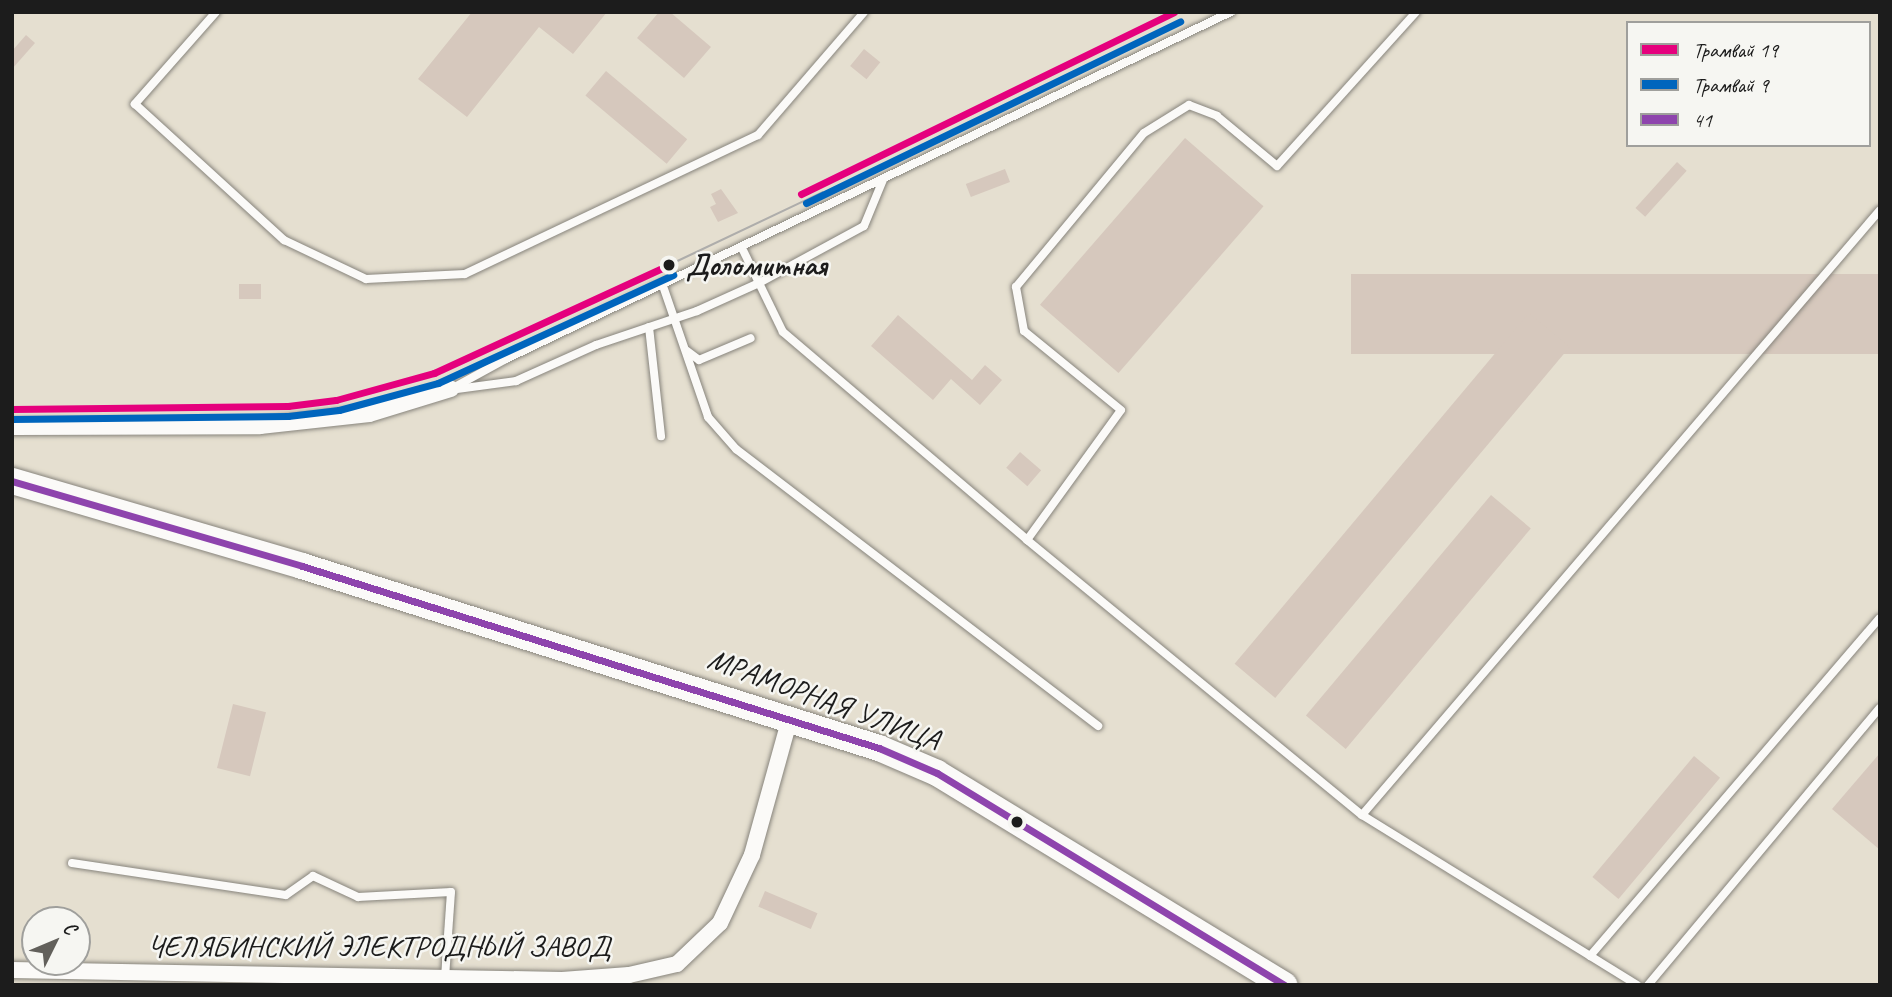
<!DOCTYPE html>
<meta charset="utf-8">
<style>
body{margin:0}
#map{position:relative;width:1892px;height:997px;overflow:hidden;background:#e5dfd0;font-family:Caveat,sans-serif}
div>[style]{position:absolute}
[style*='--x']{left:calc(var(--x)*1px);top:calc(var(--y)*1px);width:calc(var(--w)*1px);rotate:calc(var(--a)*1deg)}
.building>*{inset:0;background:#d6c8bd;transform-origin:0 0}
.roads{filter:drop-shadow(0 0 2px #87847c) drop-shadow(0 0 2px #87847c)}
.service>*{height:8px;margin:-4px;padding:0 4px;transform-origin:4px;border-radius:4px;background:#fbfaf8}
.minor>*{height:16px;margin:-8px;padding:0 8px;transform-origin:8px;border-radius:8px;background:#fbfaf8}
.primary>*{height:26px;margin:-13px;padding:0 13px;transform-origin:13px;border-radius:13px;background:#fbfaf8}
.tram>*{height:2px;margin:-1px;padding:0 1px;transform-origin:1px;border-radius:1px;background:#aeadab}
.bus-1>*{height:7px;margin:-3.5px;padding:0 3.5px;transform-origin:3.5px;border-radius:3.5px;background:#8e44ad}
.tram-1>*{height:7px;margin:-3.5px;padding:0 3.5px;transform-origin:3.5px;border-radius:3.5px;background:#e5007d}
.tram-2>*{height:7px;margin:-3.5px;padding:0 3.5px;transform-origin:3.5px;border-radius:3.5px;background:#0065bd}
.dots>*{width:19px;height:19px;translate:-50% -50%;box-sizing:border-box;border:4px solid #f6f6f2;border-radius:50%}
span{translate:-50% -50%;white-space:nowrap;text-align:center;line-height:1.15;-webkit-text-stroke:5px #f6f6f2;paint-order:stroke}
.stop-label{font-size:30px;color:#1c1c1c;font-weight:700}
.left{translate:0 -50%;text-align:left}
.street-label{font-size:30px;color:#1c1c1c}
.frame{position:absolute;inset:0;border:14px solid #1c1c1c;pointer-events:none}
.legend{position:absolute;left:1626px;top:21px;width:245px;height:126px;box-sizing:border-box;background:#f6f6f2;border:2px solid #9f9f9c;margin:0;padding:9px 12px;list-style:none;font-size:21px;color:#1c1c1c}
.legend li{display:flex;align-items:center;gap:14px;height:35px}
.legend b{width:35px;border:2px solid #9f9f9c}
.north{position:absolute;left:21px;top:906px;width:70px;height:70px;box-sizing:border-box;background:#f6f6f2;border:2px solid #9f9f9c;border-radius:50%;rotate:47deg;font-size:19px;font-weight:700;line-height:28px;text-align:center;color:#1c1c1c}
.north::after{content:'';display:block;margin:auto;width:24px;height:32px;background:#62605b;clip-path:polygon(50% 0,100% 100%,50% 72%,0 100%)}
</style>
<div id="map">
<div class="building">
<div style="clip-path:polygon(472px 12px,607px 12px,573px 54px,539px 27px,467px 117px,418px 79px)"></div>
<div style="clip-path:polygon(659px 12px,670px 12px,711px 47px,684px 78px,637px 38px)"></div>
<div style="clip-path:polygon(26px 35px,35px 43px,12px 69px,12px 51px)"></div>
<div style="left:864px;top:49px;width:21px;height:22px;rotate:39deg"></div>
<div style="left:606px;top:71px;width:106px;height:32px;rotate:40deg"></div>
<div style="left:1185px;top:138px;width:104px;height:221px;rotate:41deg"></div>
<div style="left:1677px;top:162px;width:13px;height:62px;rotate:42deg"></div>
<div style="left:1005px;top:169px;width:14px;height:42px;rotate:69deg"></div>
<div style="clip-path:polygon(721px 189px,738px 213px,718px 222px,710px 207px,716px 204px,711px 194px)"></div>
<div style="left:1697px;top:274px;width:40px;height:53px;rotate:41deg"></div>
<div style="left:1880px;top:274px;width:80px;height:529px;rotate:90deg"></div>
<div style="left:239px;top:284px;width:22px;height:15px"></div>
<div style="left:1529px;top:313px;width:53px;height:458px;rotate:40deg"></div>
<div style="clip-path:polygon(898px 315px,972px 380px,985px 365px,1002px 380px,980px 405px,951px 379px,933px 400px,871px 346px)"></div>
<div style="left:1020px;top:452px;width:28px;height:21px;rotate:41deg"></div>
<div style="left:1491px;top:495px;width:52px;height:288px;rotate:40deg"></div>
<div style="left:233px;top:704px;width:34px;height:66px;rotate:14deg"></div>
<div style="clip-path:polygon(1880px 753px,1880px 850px,1832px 809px)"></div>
<div style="left:1694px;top:756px;width:34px;height:158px;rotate:40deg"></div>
<div style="left:765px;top:891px;width:57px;height:17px;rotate:23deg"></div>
</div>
<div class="roads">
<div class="service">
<div style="--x:216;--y:12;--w:123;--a:131.4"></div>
<div style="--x:135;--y:104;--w:202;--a:42.4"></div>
<div style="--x:284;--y:240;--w:91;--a:25.4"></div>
<div style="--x:366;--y:279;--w:99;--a:-2.9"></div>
<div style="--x:465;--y:274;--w:324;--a:-25.4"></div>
<div style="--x:758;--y:135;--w:162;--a:-49.2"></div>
<div style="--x:742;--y:248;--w:93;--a:64"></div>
<div style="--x:783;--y:332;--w:321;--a:40.4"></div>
<div style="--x:1027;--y:540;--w:433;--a:39.4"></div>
<div style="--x:1362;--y:815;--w:323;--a:31.7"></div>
<div style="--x:663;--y:286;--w:139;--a:71"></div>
<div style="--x:708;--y:417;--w:43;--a:48.8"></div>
<div style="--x:736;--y:449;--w:456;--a:37.4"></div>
<div style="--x:649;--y:327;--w:110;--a:83.7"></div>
<div style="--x:687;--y:351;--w:15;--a:37"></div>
<div style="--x:699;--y:360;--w:56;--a:-22.9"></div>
<div style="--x:451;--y:389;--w:63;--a:-28.6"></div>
<div style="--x:506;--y:359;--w:804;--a:-25.58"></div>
<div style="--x:457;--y:389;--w:60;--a:-7.7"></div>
<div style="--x:516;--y:381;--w:88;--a:-24.2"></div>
<div style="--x:596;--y:345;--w:107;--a:-18.6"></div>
<div style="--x:697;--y:311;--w:68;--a:-24.3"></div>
<div style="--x:759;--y:283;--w:119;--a:-28.5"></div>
<div style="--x:864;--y:226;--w:50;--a:-67.6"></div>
<div style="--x:1027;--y:540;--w:160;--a:-54.1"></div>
<div style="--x:1121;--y:410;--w:125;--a:-140.8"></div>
<div style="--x:1024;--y:331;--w:45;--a:-100.3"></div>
<div style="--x:1016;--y:287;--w:200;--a:-50.3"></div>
<div style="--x:1144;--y:133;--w:53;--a:-31.9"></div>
<div style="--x:1189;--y:105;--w:30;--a:21"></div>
<div style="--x:1217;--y:116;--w:78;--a:39.8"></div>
<div style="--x:1277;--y:166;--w:207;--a:-47.9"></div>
<div style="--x:1362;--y:815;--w:796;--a:-49.43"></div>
<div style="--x:72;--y:863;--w:216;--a:8.5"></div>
<div style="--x:286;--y:895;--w:33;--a:-35"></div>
<div style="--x:313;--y:876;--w:50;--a:25"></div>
<div style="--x:358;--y:897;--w:93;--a:-3.1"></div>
<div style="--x:451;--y:892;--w:86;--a:94"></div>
<div style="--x:1590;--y:956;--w:445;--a:-49.4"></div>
<div style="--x:1648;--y:985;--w:361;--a:-50.1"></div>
</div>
<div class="minor">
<div style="--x:12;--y:427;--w:248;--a:-0.2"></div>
<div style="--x:260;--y:426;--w:110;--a:-6.3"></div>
<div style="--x:369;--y:414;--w:86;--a:-17"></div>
<div style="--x:12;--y:970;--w:550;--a:1.04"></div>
<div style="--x:562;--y:980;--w:67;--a:-4.3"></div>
<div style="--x:629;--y:975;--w:49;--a:-12.9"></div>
<div style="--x:677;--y:964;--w:59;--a:-43.6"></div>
<div style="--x:720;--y:923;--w:75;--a:-64.8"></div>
<div style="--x:752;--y:855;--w:142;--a:-74.5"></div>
</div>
<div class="primary">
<div style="--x:12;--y:481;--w:302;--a:16.3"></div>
<div style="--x:302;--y:566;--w:605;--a:17.51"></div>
<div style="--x:879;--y:748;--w:63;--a:23.3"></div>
<div style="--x:937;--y:773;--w:407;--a:31.4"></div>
</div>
</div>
<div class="tram">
<div style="--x:669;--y:265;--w:170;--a:-25.4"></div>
</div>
<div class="bus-1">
<div style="--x:12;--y:481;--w:302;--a:16.3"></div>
<div style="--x:302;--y:566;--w:605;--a:17.51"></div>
<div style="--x:879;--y:748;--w:63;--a:23.3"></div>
<div style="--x:937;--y:773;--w:407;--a:31.4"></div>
</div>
<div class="tram-1">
<div style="--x:801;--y:194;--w:415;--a:-26"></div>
<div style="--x:12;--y:409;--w:276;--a:-0.6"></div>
<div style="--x:288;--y:406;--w:48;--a:-7.1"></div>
<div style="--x:336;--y:400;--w:102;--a:-15.4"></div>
<div style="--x:434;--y:373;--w:259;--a:-24.7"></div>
</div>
<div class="tram-2">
<div style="--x:806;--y:203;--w:416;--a:-25.9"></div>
<div style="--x:12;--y:419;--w:276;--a:-0.6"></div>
<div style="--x:288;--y:416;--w:51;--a:-6.7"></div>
<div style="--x:339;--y:410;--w:103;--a:-15.3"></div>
<div style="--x:438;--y:383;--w:259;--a:-24.7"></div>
</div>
<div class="dots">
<div style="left:669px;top:265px;background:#1c1c1c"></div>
<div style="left:1017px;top:822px;background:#1c1c1c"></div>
</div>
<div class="stop-label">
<span class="left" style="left:686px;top:265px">Доломитная</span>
</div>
<div class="street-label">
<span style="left:824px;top:699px;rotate:20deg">МРАМОРНАЯ УЛИЦА</span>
<span style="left:379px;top:946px">ЧЕЛЯБИНСКИЙ ЭЛЕКТРОДНЫЙ ЗАВОД</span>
</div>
<div class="frame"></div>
<ul class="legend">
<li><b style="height:9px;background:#e5007d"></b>Трамвай 19</li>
<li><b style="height:9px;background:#0065bd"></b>Трамвай 9</li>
<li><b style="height:9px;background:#8e44ad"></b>41</li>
</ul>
<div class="north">С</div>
</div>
